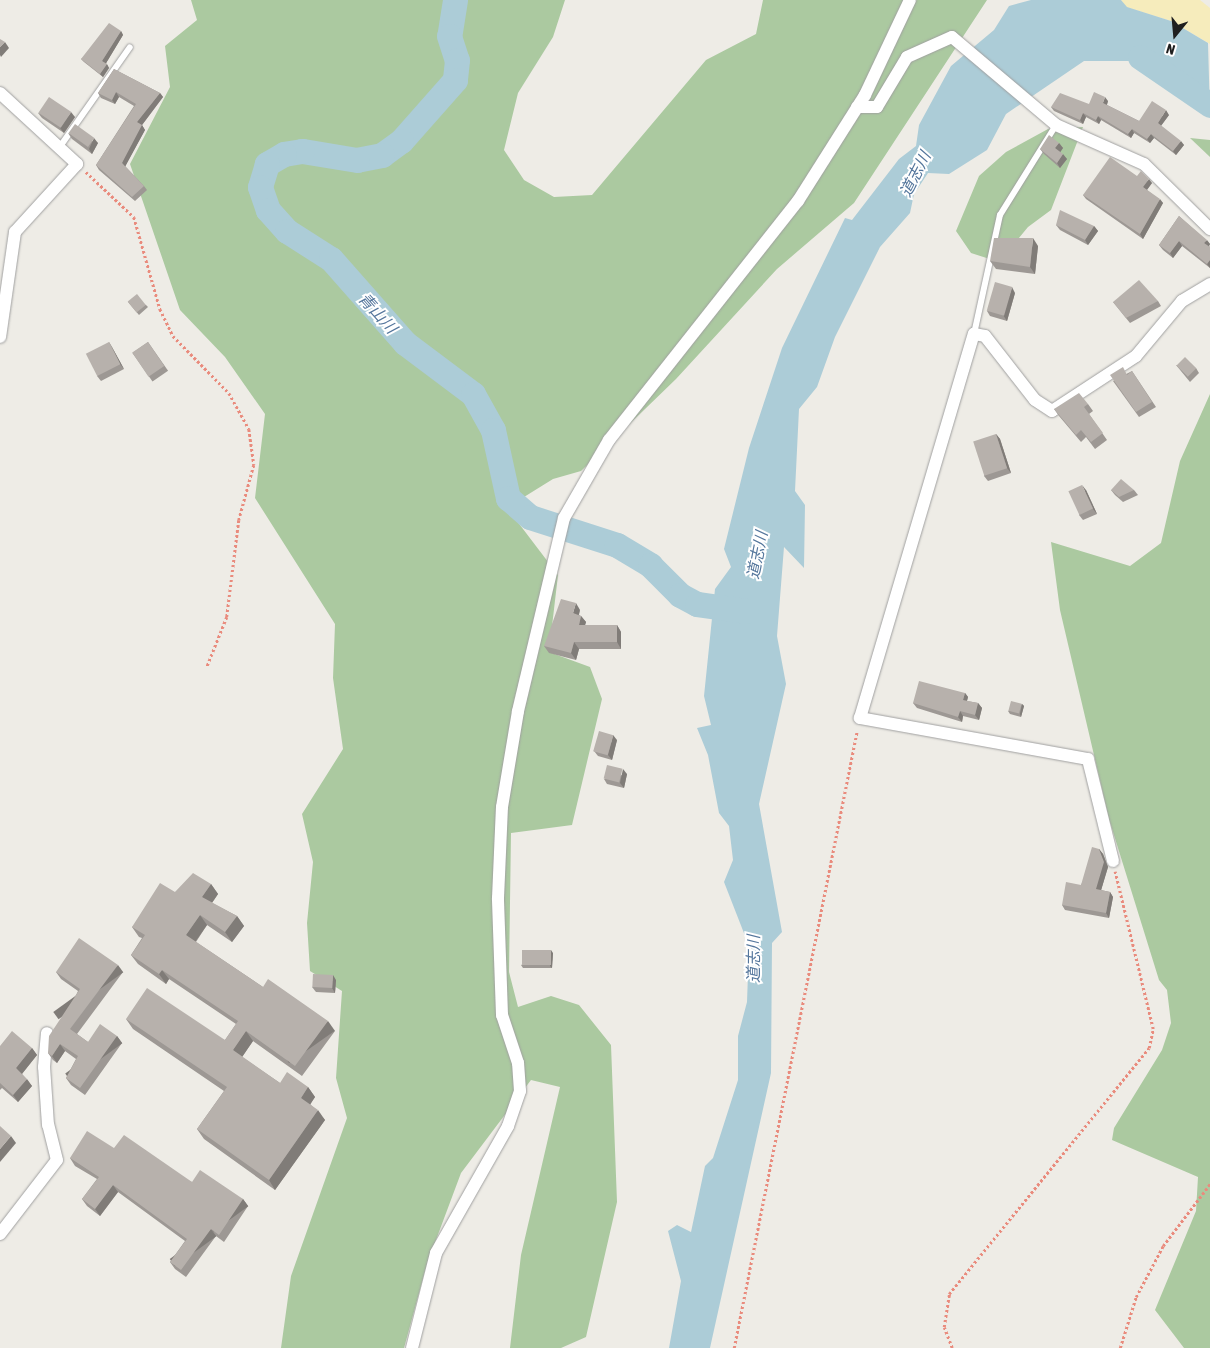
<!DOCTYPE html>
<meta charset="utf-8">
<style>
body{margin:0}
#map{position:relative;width:1210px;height:1348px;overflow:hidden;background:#eeece6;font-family:"Asap Condensed","Noto Sans JP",sans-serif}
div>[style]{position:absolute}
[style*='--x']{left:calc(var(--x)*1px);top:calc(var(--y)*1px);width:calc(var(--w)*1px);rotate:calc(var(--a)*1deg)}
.forest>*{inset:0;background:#abc9a0}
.sand>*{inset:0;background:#f6ecbc}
.water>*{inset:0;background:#acccd7}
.river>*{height:25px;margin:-12.5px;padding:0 12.5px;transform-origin:12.5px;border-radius:12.5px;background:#acccd7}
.path>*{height:2.5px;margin-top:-1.25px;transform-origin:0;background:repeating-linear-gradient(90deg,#e98b7d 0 2.5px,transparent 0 5px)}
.roads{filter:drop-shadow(0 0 1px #a0a0a0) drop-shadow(0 0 1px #a0a0a0)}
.lane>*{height:6px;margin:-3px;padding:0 3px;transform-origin:3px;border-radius:3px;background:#fff}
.street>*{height:12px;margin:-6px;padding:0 6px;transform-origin:6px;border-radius:6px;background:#fff}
.wall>*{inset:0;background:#9d9894;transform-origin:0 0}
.shaded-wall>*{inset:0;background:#807c78;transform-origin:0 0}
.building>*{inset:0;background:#b7b1ac;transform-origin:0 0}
span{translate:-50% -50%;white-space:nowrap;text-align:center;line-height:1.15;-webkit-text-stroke:4px #fff;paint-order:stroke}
.water-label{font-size:16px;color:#54769c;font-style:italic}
.north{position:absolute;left:1150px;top:10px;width:50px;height:50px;-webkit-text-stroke:4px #fff;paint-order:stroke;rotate:197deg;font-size:14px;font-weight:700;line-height:20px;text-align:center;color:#1f1f1f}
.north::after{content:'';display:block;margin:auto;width:18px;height:22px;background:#1f1f1f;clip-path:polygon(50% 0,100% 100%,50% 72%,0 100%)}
</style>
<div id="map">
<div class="forest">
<div style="clip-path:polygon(191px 0,565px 0,553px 37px,518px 93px,504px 150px,524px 180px,554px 197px,592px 195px,706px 60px,756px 34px,763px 0,987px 0,854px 203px,777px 269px,676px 379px,581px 471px,553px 479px,524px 497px,495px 492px,558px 575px,549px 652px,590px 667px,602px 699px,572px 825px,511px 833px,509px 972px,518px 1007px,551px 996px,579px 1005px,611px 1045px,617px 1202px,586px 1337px,561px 1348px,510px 1348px,521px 1255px,560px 1087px,531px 1080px,461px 1173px,427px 1264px,404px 1348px,281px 1348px,291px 1276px,347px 1118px,336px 1078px,342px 991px,310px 971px,307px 923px,313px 862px,302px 814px,343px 749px,333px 678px,335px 624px,255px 498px,265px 414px,225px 357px,180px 310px,130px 164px,170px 87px,165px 46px,197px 20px)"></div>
<div style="clip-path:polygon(1083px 127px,1051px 210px,1028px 227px,999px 262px,971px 253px,956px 231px,979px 176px,1006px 152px,1048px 129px)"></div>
<div style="clip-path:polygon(1190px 138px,1210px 140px,1210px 157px)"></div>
<div style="clip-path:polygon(1210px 394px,1210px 1348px,1184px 1348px,1155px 1310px,1196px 1211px,1198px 1177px,1112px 1140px,1114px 1128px,1162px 1050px,1171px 1023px,1167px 990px,1159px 980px,1109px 819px,1060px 610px,1051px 542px,1130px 566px,1161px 543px,1180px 461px)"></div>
</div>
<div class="sand">
<div style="clip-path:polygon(1121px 0,1200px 0,1210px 8px,1210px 44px,1171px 21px,1126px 7px)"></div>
</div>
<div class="water">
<div style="clip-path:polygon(1031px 0,1121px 0,1127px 7px,1171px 21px,1208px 43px,1210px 113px,1187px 84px,1131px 61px,1084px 61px,1006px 114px,987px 150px,949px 174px,928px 173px,914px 194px,910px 213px,880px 247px,835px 337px,817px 387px,799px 409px,795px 491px,805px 505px,804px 568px,784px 547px,777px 636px,786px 684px,759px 804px,782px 932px,772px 943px,771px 1073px,710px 1348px,669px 1348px,681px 1281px,668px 1231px,677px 1225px,691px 1232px,705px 1166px,713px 1158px,738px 1080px,738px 1036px,747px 1002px,749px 946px,724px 882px,733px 860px,729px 826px,719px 813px,708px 755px,697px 728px,711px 725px,704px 696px,715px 589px,731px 567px,724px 549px,749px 448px,782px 348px,845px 218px,852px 220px,899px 159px,916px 146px,919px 125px,951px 66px,994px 30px,1009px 6px)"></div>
</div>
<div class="river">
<div style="--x:455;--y:0;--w:36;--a:99"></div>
<div style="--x:449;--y:36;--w:25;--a:72"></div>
<div style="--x:457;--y:60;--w:20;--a:96"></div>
<div style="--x:455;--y:80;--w:81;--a:131.5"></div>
<div style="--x:401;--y:141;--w:24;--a:144"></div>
<div style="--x:382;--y:155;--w:25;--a:169"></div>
<div style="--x:357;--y:160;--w:56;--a:-170.7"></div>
<div style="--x:302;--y:151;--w:18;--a:171"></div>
<div style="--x:284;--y:154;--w:20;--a:150"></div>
<div style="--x:267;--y:164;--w:24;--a:107"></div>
<div style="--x:260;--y:187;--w:24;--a:71"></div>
<div style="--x:268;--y:210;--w:28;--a:48"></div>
<div style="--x:287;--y:231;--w:52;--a:32.5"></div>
<div style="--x:331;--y:259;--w:112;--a:48.6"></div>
<div style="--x:405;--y:343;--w:85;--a:36.9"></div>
<div style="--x:473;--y:394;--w:41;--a:60.9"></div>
<div style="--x:493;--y:430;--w:70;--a:77.6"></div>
<div style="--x:508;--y:498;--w:29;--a:41"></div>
<div style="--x:530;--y:517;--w:91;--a:17.8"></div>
<div style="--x:617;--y:545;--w:39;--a:31"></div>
<div style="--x:650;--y:565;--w:42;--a:45"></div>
<div style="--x:680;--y:595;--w:19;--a:28"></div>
<div style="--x:697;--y:604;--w:49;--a:8.1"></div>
<div style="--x:1140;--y:57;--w:85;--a:34.4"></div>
</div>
<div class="path">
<div style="--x:86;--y:172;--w:66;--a:43.2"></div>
<div style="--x:134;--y:217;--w:96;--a:74.2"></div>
<div style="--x:160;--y:309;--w:30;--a:64"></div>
<div style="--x:173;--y:336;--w:80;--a:45.5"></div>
<div style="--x:229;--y:393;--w:41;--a:60.9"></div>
<div style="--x:249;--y:429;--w:36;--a:82"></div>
<div style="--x:254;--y:465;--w:57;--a:105.3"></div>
<div style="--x:239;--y:520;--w:98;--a:97.1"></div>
<div style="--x:227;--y:617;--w:54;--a:111.8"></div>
<div style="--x:734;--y:1348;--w:629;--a:-78.73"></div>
<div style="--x:952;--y:1348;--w:22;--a:-111"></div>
<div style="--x:944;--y:1327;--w:33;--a:-81"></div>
<div style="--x:949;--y:1294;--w:317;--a:-50.9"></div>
<div style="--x:1149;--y:1048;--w:19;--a:-78"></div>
<div style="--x:1153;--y:1029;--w:162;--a:-103.6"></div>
<div style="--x:1120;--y:1348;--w:53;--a:-72.6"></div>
<div style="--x:1136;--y:1297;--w:58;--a:-62.1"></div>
<div style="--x:1163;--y:1246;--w:78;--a:-52.8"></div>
</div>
<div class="roads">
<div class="lane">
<div style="--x:59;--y:148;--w:123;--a:-54.9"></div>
<div style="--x:974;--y:334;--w:122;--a:-77.7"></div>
<div style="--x:1000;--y:215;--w:106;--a:-58.1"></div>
</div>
<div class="street">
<div style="--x:0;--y:93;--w:105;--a:42.7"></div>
<div style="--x:77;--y:164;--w:92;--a:132.4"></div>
<div style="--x:15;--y:232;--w:106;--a:98.1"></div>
<div style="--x:857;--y:107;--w:20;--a:0"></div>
<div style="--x:877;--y:107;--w:58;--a:-59"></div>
<div style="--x:907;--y:57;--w:49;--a:-24"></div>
<div style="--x:952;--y:37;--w:136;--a:40.2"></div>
<div style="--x:1056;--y:125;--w:96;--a:23.9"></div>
<div style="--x:1144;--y:164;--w:93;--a:44.6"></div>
<div style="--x:1113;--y:861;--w:105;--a:-103.8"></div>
<div style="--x:1088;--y:759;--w:232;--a:-169.8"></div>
<div style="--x:860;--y:718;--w:401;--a:-73.5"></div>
<div style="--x:974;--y:334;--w:11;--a:10"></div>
<div style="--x:985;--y:336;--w:81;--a:52"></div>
<div style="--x:1035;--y:400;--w:20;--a:33"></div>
<div style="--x:1052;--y:411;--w:100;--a:-33.2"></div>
<div style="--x:1136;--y:356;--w:72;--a:-50.1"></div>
<div style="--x:1182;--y:301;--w:33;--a:-31"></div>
<div style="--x:0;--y:1234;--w:93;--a:-52.4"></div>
<div style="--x:57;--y:1160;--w:36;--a:-104"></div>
<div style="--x:48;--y:1125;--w:58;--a:-93.9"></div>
<div style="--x:44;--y:1067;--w:34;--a:-85"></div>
<div style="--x:412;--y:1348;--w:98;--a:-75.8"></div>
<div style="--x:436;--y:1253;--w:146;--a:-60.4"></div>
<div style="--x:508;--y:1126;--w:37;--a:-71"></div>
<div style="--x:520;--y:1091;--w:28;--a:-94"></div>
<div style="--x:518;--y:1063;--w:51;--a:-108.4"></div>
<div style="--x:502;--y:1015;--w:117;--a:-92"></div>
<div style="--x:498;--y:898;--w:91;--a:-87.5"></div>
<div style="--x:502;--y:807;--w:97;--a:-80.5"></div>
<div style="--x:518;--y:711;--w:198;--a:-76.6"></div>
<div style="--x:564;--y:518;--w:90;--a:-60"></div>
<div style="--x:609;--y:440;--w:305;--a:-51.7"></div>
<div style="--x:798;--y:201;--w:125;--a:-57.7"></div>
<div style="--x:865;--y:95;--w:105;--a:-64.7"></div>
</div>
</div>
<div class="wall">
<div style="clip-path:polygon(121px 31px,123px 35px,106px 63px,109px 68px,103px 77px,84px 62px,81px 59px)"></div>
<div style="clip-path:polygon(114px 69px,160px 93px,163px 97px,142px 125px,145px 130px,125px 166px,144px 186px,147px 190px,135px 201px,99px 170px,96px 165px,134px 106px,119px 97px,115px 104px,101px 98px,98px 93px)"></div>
<div style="clip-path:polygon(1108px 101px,1107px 105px,1139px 121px,1169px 115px,1161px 126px,1184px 145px,1176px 155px,1154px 138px,1150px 143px,1134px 133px,1131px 138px,1101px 120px,1099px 124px,1086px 117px,1083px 124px,1054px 111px,1051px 107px,1089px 104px)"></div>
<div style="clip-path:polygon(38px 113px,75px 117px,64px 133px,42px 118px)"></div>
<div style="clip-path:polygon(68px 133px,98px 143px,92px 154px,72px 139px)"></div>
<div style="clip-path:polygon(1059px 143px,1063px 148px,1060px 152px,1067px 159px,1060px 168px,1044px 154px,1040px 149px)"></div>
<div style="clip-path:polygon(1137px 176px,1152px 183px,1147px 190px,1163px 203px,1143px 239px,1086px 199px,1083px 195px)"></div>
<div style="clip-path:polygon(1179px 216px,1210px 244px,1209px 246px,1210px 247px,1210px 268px,1182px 246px,1173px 258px,1163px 250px,1159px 245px)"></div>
<div style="clip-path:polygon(1056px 225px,1094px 226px,1098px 231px,1088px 245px,1060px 230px)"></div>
<div style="clip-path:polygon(1038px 246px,1035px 274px,996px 269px,990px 261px)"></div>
<div style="clip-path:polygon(1015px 293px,1007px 321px,990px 316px,987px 311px)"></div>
<div style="clip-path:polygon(1158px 301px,1161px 306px,1130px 323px,1113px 302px)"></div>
<div style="clip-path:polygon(128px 302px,146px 305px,148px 307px,139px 315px)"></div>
<div style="clip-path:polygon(109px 342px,124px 369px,101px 381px,97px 376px)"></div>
<div style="left:148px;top:342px;width:35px;height:19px;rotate:55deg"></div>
<div style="clip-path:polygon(1176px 365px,1196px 368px,1199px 373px,1190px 382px)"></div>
<div style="clip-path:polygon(1132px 371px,1156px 407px,1139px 417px,1113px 381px)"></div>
<div style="clip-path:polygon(1088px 404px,1093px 411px,1089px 414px,1107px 440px,1095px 449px,1086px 437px,1081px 442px,1059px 416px,1054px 409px)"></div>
<div style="clip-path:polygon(996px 434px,1000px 439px,1011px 473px,988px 481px,984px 476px)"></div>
<div style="clip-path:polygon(1086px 490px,1097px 514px,1083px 520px,1079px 515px)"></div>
<div style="clip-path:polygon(1111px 490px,1134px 490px,1138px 495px,1123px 502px,1115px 495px)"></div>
<div style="clip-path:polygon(580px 610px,579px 615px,581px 616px,586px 622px,585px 625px,617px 625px,621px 632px,621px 649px,579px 649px,576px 660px,549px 653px,544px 646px)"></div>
<div style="clip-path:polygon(965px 693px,968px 697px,967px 701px,978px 703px,982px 708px,979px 720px,963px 716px,962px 722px,917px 708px,913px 703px)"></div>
<div style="clip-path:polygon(1022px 704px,1024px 706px,1021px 717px,1010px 714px,1008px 711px)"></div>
<div style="clip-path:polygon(617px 740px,612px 760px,598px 756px,594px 751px)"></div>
<div style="clip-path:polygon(627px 774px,624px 788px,607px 784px,604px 779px)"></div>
<div style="clip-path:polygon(1099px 849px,1103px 854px,1108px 867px,1101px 890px,1110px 892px,1113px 897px,1109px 918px,1065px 910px,1062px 905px,1081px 885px)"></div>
<div style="clip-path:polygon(211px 884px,218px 894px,212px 903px,237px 916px,244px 926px,232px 942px,207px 925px,196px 942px,263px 987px,335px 1031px,302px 1076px,253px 1041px,242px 1057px,280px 1083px,308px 1087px,315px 1097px,310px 1104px,325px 1120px,275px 1190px,204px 1139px,197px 1129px,224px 1091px,133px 1029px,126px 1019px,225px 1040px,236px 1024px,169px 979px,166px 984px,138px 964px,131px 955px,142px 938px,139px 937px,132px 927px,175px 892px)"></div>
<div style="clip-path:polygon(553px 953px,552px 968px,523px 968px,521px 965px)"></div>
<div style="clip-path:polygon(56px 972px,123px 972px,77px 1034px,88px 1042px,117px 1036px,122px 1043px,85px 1095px,71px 1085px,66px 1078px,76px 1059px,65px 1051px,57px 1063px,53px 1060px,48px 1053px,78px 991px,61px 979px)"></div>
<div style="clip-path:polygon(336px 980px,335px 993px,316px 992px,312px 987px)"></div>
<div style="clip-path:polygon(0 1046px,32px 1048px,37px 1055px,22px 1074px,32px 1086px,18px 1102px,2px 1088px,0 1090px)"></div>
<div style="clip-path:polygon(114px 1148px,192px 1182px,243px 1199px,248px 1206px,224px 1242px,216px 1236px,186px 1277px,175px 1269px,170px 1262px,185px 1241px,118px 1192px,100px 1216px,87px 1206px,82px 1199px,97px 1179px,75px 1166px,70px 1158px)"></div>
</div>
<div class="shaded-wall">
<div style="clip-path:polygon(121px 31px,123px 35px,105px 65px,102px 61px)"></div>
<div style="clip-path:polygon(5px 42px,9px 48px,1px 57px,0 55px,0 47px)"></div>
<div style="clip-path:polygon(107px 64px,109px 68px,103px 77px,100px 74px)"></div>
<div style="clip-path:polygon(116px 92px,119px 97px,115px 104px,112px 100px)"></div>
<div style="clip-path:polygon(160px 93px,163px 97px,142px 125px,145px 130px,125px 167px,122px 163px,137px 122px)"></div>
<div style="clip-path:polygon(1105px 97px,1108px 101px,1106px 107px,1103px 103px)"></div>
<div style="clip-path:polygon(1166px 110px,1169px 115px,1160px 127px,1158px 123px)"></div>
<div style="clip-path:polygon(71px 112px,75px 117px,64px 133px,60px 128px)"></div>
<div style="clip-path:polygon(1083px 113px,1086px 117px,1083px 124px,1080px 120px)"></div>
<div style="clip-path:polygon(1098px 116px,1101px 120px,1099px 124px,1096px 120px)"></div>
<div style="clip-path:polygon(1132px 129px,1134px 133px,1131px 138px,1128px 134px)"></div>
<div style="clip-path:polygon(1151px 134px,1154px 138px,1150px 143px,1147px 139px)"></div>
<div style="clip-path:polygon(94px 138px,98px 143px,92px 154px,89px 149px)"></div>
<div style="clip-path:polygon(1181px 141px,1184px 145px,1176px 155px,1173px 151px)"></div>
<div style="clip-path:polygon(1059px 143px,1063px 148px,1059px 154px,1055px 148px)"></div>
<div style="clip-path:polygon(1063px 154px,1067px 159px,1060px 168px,1057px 163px)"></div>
<div style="clip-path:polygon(1149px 179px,1152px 183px,1146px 191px,1143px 187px)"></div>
<div style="clip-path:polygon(1160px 199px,1163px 203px,1143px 239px,1140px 234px)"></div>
<div style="clip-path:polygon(1094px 226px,1098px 231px,1088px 245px,1085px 240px)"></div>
<div style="clip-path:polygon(1033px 238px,1038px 246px,1035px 274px,1030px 267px)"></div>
<div style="clip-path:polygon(1207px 240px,1210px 244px,1208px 248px,1204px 243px)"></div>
<div style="clip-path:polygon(1179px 241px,1182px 246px,1173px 258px,1170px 253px)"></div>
<div style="clip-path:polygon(1210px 260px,1210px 268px,1207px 264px)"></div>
<div style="clip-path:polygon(1012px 287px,1015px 293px,1007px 321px,1003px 315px)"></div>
<div style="clip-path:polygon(109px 342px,112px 347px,124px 369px,120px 364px)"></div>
<div style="clip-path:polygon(996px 434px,1000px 439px,1011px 473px,1007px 468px)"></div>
<div style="clip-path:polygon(1082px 485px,1086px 490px,1097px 514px,1093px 509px)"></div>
<div style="clip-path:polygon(576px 603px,580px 610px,577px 620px,573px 613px)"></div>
<div style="clip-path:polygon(581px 616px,586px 622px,583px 632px,579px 625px)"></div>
<div style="clip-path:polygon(617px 625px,621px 632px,621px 649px,617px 642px)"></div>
<div style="clip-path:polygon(574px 642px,579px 649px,576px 660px,571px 653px)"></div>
<div style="clip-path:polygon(965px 693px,968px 697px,966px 704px,963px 700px)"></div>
<div style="clip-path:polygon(978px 703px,982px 708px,979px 720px,975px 715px)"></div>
<div style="clip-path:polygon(1022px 704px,1024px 706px,1021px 717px,1020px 714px)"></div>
<div style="clip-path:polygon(960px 711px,963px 716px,962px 722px,958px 717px)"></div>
<div style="clip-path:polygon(613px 735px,617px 740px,612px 760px,608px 755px)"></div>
<div style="clip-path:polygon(623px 769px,627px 774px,624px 788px,620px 783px)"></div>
<div style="clip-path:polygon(1099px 849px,1103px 854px,1108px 867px,1100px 894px,1096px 889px)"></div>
<div style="clip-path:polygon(211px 884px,218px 894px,209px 907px,202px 897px)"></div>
<div style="clip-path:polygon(1110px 892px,1113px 897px,1109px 918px,1106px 913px)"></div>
<div style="clip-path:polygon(200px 915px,207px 925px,193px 945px,186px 935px)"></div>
<div style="clip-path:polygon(237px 916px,244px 926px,232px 942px,225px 932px)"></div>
<div style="clip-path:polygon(551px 950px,553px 953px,552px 968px,550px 966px)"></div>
<div style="left:118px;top:965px;width:9px;height:80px;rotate:54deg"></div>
<div style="clip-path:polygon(162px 970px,169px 979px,166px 984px,159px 974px)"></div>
<div style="clip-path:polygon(333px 975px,336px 980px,335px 993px,332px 988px)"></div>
<div style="left:328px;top:1021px;width:12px;height:56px;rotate:55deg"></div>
<div style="clip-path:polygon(246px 1031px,253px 1041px,240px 1060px,233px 1050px)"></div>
<div style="left:117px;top:1036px;width:9px;height:64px;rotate:54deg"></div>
<div style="clip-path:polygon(60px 1044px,65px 1051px,57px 1063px,52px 1056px)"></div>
<div style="clip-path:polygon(32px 1048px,37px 1055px,21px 1075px,16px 1068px)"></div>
<div style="clip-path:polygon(27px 1079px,32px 1086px,18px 1102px,13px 1095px)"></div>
<div style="clip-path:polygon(308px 1087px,315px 1097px,308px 1108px,301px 1098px)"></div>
<div style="clip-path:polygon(318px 1110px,325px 1120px,275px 1190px,269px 1180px)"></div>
<div style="clip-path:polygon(11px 1136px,16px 1143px,0 1162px,0 1149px)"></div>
<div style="clip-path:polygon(113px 1185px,118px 1192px,100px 1216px,95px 1209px)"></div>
<div style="left:243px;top:1199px;width:9px;height:43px;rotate:54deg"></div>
<div style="left:211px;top:1229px;width:9px;height:51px;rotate:54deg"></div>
</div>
<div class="building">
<div style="clip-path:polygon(109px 23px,121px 31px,102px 61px,107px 64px,100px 74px,81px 59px)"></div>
<div style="clip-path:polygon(0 39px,5px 42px,0 47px)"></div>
<div style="clip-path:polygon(114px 69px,160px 93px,137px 122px,142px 125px,122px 163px,144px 186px,132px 197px,96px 165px,136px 104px,116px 92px,112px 100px,98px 93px)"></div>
<div style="clip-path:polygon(1094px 92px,1105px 97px,1103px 103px,1139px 121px,1152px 101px,1166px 110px,1158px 123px,1181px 141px,1173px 151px,1151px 134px,1147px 139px,1132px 129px,1128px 134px,1098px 116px,1096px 120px,1083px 113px,1080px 120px,1051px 107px,1060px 93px,1089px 104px)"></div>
<div style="left:49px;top:97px;width:27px;height:19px;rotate:34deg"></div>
<div style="left:75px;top:124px;width:24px;height:11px;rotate:36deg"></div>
<div style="clip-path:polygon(1049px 135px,1059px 143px,1055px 148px,1063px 154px,1057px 163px,1040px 149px)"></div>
<div style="clip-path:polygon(1110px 157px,1137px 176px,1141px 171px,1149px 179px,1143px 187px,1160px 199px,1140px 234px,1083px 195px)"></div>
<div style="clip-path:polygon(1060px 210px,1094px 226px,1085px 240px,1056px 225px)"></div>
<div style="clip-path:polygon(1179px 216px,1207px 240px,1204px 243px,1210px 247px,1210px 260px,1207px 264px,1179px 241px,1170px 253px,1159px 245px)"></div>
<div style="clip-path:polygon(994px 238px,1033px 238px,1030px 267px,990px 261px)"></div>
<div style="clip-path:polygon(1139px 280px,1158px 301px,1126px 318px,1113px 302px)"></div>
<div style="left:995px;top:282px;width:18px;height:30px;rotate:16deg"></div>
<div style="left:137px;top:294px;width:14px;height:12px;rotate:51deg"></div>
<div style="left:109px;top:342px;width:25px;height:26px;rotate:63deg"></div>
<div style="left:148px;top:342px;width:29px;height:19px;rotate:56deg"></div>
<div style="left:1185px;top:357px;width:16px;height:12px;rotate:45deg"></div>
<div style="clip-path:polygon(1123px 367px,1127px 375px,1132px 371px,1152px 402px,1136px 412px,1110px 375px)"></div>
<div style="clip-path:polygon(1079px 393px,1088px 404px,1084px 407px,1103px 433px,1091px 442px,1081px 430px,1076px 435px,1054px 409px)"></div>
<div style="left:996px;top:434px;width:36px;height:24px;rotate:72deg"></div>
<div style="clip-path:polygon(1121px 479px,1134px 490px,1119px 497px,1111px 490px)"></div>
<div style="left:1082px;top:485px;width:26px;height:15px;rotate:65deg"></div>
<div style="clip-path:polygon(561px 599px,576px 603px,573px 613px,581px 616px,579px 625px,617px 625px,617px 642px,574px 642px,571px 653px,544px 646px)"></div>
<div style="clip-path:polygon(919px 681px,965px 693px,963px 700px,978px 703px,975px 715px,960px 711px,958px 717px,913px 703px)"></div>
<div style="left:1011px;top:701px;width:11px;height:10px;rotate:15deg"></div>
<div style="left:599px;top:731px;width:15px;height:21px;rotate:16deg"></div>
<div style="left:607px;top:765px;width:16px;height:14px;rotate:14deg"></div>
<div style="clip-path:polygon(1092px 847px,1099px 849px,1104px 862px,1096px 889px,1110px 892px,1106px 913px,1062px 905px,1066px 882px,1081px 885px)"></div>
<div style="clip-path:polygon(193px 873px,211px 884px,202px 897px,237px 916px,225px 932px,200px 915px,186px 935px,263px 987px,268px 979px,328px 1021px,295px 1066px,246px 1031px,233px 1050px,280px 1083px,287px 1072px,308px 1087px,301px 1098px,318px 1110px,269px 1180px,197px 1129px,227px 1087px,126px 1019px,147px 988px,225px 1040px,238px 1021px,162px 970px,159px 974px,131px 955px,145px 935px,132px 927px,160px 883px,175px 892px)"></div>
<div style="clip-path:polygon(79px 938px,118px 965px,70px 1029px,88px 1042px,100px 1024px,117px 1036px,80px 1088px,66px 1078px,78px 1056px,60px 1044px,52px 1056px,48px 1053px,49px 1036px,80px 989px,56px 972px)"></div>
<div style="left:522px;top:950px;width:29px;height:15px"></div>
<div style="left:313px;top:974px;width:20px;height:13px;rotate:3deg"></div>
<div style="clip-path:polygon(12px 1031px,32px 1048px,16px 1068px,27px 1079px,13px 1095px,0 1083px,0 1046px)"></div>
<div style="clip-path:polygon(0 1126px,11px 1136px,0 1149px)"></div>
<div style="clip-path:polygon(87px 1131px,114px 1148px,124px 1135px,192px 1182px,200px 1170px,243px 1199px,219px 1235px,211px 1229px,181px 1270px,170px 1262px,187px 1239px,113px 1185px,95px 1209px,82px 1199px,99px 1177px,70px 1158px)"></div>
</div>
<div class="water-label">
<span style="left:915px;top:174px;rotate:-63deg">道志川</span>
<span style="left:378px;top:313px;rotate:48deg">青山川</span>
<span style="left:757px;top:555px;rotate:-79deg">道志川</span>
<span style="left:753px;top:959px;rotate:-90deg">道志川</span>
</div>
<div class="north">N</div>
</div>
